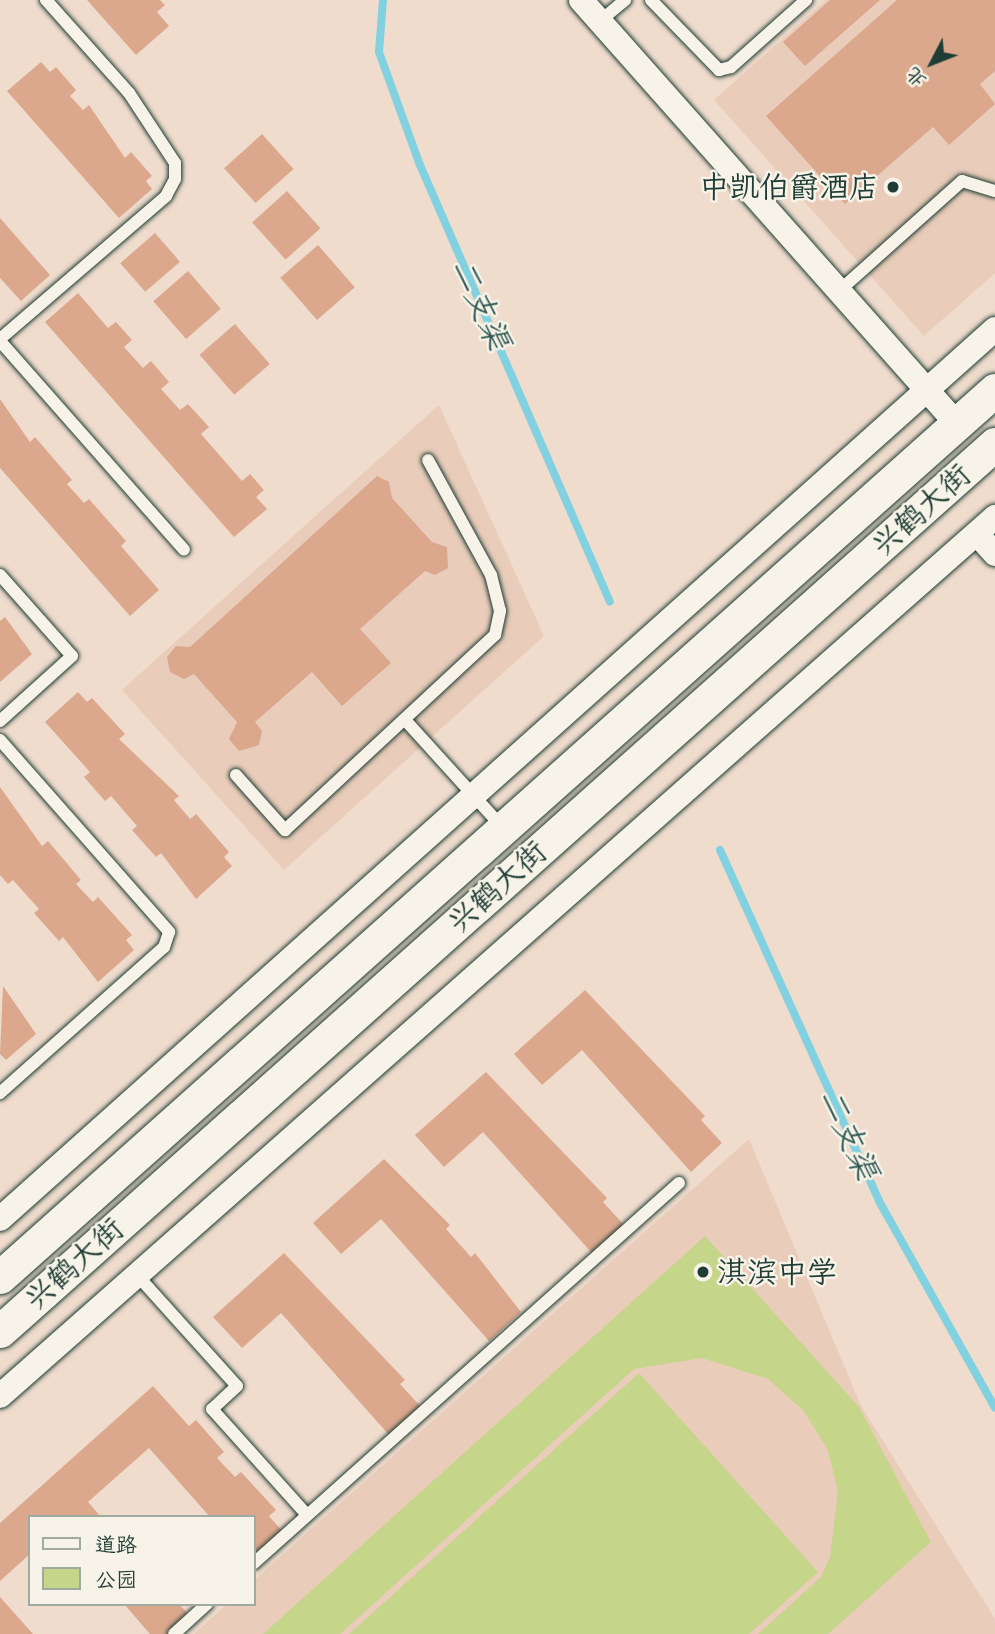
<!DOCTYPE html>
<meta charset="utf-8">
<style>
body{margin:0}
#map{position:relative;width:995px;height:1634px;overflow:hidden;background:#efdccd;font-family:Itim,"LXGW WenKai TC",sans-serif}
div>[style]{position:absolute}
[style*='--x']{left:calc(var(--x)*1px);top:calc(var(--y)*1px);width:calc(var(--w)*1px);rotate:calc(var(--a)*1deg)}
.built>*{inset:0;background:#e9ccba}
.green>*{inset:0;background:#c5d58a}
.stream>*{height:8px;margin:-4px;padding:0 4px;transform-origin:4px;border-radius:4px;background:#82d1e0}
.building>*{inset:0;background:#dba88e;transform-origin:0 0}
.roads{filter:drop-shadow(0 0 2px #1f3d34) drop-shadow(0 0 2px #1f3d34)}
.service>*{height:12px;margin:-6px;padding:0 6px;transform-origin:6px;border-radius:6px;background:#f7f3e8}
.minor>*{height:24px;margin:-12px;padding:0 12px;transform-origin:12px;border-radius:12px;background:#f7f3e8}
.secondary>*{height:33px;margin:-16.5px;padding:0 16.5px;transform-origin:16.5px;border-radius:16.5px;background:#f7f3e8}
.dots>*{width:19px;height:19px;translate:-50% -50%;box-sizing:border-box;border:4px solid #f7f3e8;border-radius:50%}
span{translate:-50% -50%;white-space:nowrap;text-align:center;line-height:1.15;-webkit-text-stroke:5px #f7f3e8;paint-order:stroke}
.poi-label{font-size:30px;color:#1f3d34}
.right{translate:-100% -50%;text-align:right}
.left{translate:0 -50%;text-align:left}
.street-label{font-size:30px;color:#1f3d34}
.water-label{font-size:32px;color:#335b56;font-style:italic}
.legend{position:absolute;left:28px;top:1515px;width:228px;height:91px;box-sizing:border-box;background:#f7f3e8;border:2px solid #a1aaa0;margin:0;padding:9px 12px;list-style:none;font-size:21px;color:#1f3d34}
.legend li{display:flex;align-items:center;gap:14px;height:35px}
.legend b{width:35px;border:2px solid #a1aaa0}
.north{position:absolute;left:897px;top:28px;width:70px;height:70px;-webkit-text-stroke:5px #f7f3e8;paint-order:stroke;rotate:228deg;font-size:19px;font-weight:700;line-height:28px;text-align:center;color:#1f3d34}
.north::after{content:'';display:block;margin:auto;width:24px;height:32px;background:#1f3d34;clip-path:polygon(50% 0,100% 100%,50% 72%,0 100%)}
</style>
<div id="map">
<div class="built">
<div style="clip-path:polygon(826px 0,995px 0,995px 273px,924px 336px,714px 100px)"></div>
<div style="clip-path:polygon(439px 405px,544px 636px,284px 870px,122px 690px)"></div>
<div style="clip-path:polygon(749px 1139px,861px 1406px,995px 1619px,995px 1634px,194px 1634px,227px 1604px,254px 1604px,254px 1580px)"></div>
</div>
<div class="green">
<div style="clip-path:polygon(705px 1236px,859px 1407px,931px 1542px,828px 1634px,758px 1634px,821px 1577px,830px 1557px,838px 1491px,827px 1448px,803px 1410px,768px 1379px,702px 1358px,634px 1369px,340px 1634px,263px 1634px)"></div>
<div style="clip-path:polygon(639px 1373px,818px 1572px,749px 1634px,349px 1634px)"></div>
</div>
<div class="stream">
<div style="--x:383;--y:0;--w:52;--a:94.4"></div>
<div style="--x:379;--y:52;--w:120;--a:70.1"></div>
<div style="--x:420;--y:165;--w:476;--a:66.5"></div>
<div style="--x:720;--y:850;--w:385;--a:65.6"></div>
<div style="--x:879;--y:1201;--w:237;--a:60.7"></div>
</div>
<div class="building">
<div style="clip-path:polygon(87px 0,160px 0,165px 5px,157px 12px,169px 26px,136px 55px)"></div>
<div style="clip-path:polygon(830px 0,880px 0,805px 66px,783px 42px)"></div>
<div style="clip-path:polygon(897px 0,995px 0,995px 71px,980px 84px,995px 104px,949px 145px,933px 127px,845px 204px,766px 116px)"></div>
<div style="clip-path:polygon(41px 62px,50px 72px,56px 67px,76px 90px,70px 96px,83px 110px,89px 105px,125px 158px,131px 152px,152px 176px,146px 181px,152px 189px,119px 218px,7px 91px)"></div>
<div style="left:262px;top:134px;width:47px;height:51px;rotate:48deg"></div>
<div style="left:287px;top:191px;width:50px;height:47px;rotate:48deg"></div>
<div style="clip-path:polygon(0 218px,50px 275px,21px 301px,0 278px)"></div>
<div style="left:155px;top:233px;width:38px;height:46px;rotate:49deg"></div>
<div style="left:318px;top:245px;width:56px;height:50px;rotate:49deg"></div>
<div style="left:188px;top:271px;width:50px;height:46px;rotate:49deg"></div>
<div style="clip-path:polygon(78px 293px,108px 328px,116px 322px,132px 340px,124px 347px,143px 368px,151px 361px,169px 382px,161px 389px,180px 410px,188px 404px,209px 427px,201px 434px,242px 481px,250px 474px,264px 490px,256px 497px,267px 509px,234px 537px,45px 322px)"></div>
<div style="left:235px;top:324px;width:53px;height:47px;rotate:49deg"></div>
<div style="clip-path:polygon(0 399px,30px 442px,35px 437px,72px 480px,67px 484px,84px 503px,89px 499px,126px 541px,121px 546px,159px 590px,130px 616px,0 468px)"></div>
<div style="clip-path:polygon(377px 476px,389px 482px,392px 498px,432px 542px,447px 547px,448px 568px,435px 575px,425px 571px,360px 629px,391px 663px,342px 706px,312px 672px,255px 722px,262px 731px,259px 745px,239px 751px,229px 739px,237px 722px,194px 674px,184px 679px,170px 672px,167px 657px,176px 646px,190px 647px)"></div>
<div style="clip-path:polygon(5px 617px,32px 654px,0 682px,0 621px)"></div>
<div style="clip-path:polygon(78px 692px,87px 702px,92px 698px,125px 734px,119px 739px,179px 796px,174px 800px,190px 819px,196px 814px,229px 852px,224px 857px,232px 866px,196px 899px,161px 853px,156px 857px,132px 830px,137px 826px,111px 796px,105px 801px,84px 777px,90px 772px,45px 722px)"></div>
<div style="clip-path:polygon(0 787px,42px 846px,48px 841px,81px 880px,76px 884px,93px 902px,98px 897px,132px 935px,126px 940px,134px 950px,98px 982px,63px 937px,59px 941px,34px 913px,39px 909px,13px 880px,8px 884px,0 875px)"></div>
<div style="clip-path:polygon(3px 986px,36px 1034px,6px 1060px,0 1054px)"></div>
<div style="clip-path:polygon(585px 990px,705px 1116px,701px 1120px,722px 1143px,691px 1172px,582px 1050px,542px 1085px,514px 1054px)"></div>
<div style="clip-path:polygon(486px 1072px,607px 1198px,603px 1202px,624px 1225px,592px 1253px,483px 1132px,444px 1167px,415px 1135px)"></div>
<div style="clip-path:polygon(384px 1159px,450px 1225px,446px 1229px,471px 1257px,475px 1253px,521px 1312px,489px 1341px,381px 1219px,341px 1254px,313px 1223px)"></div>
<div style="clip-path:polygon(284px 1253px,405px 1380px,400px 1384px,421px 1407px,389px 1435px,281px 1313px,242px 1348px,213px 1317px)"></div>
<div style="clip-path:polygon(153px 1386px,189px 1426px,196px 1420px,224px 1452px,217px 1458px,235px 1477px,241px 1472px,276px 1510px,269px 1516px,283px 1532px,254px 1559px,254px 1517px,210px 1517px,149px 1448px,88px 1502px,101px 1517px,30px 1517px,30px 1554px,0 1581px,0 1523px)"></div>
<div style="clip-path:polygon(0 1597px,33px 1634px,0 1634px)"></div>
<div style="clip-path:polygon(124px 1604px,179px 1604px,189px 1615px,168px 1634px,150px 1634px)"></div>
</div>
<div class="roads">
<div class="service">
<div style="--x:651;--y:0;--w:98;--a:45.8"></div>
<div style="--x:719;--y:70;--w:12;--a:-14"></div>
<div style="--x:731;--y:67;--w:101;--a:-41.8"></div>
<div style="--x:600;--y:21;--w:33;--a:-40"></div>
<div style="--x:839;--y:291;--w:165;--a:-41.8"></div>
<div style="--x:962;--y:181;--w:34;--a:17"></div>
<div style="--x:0;--y:339;--w:219;--a:-40.7"></div>
<div style="--x:166;--y:196;--w:19;--a:-62"></div>
<div style="--x:175;--y:179;--w:16;--a:-90"></div>
<div style="--x:175;--y:163;--w:84;--a:-123.3"></div>
<div style="--x:129;--y:93;--w:125;--a:-131.7"></div>
<div style="--x:0;--y:341;--w:278;--a:48.6"></div>
<div style="--x:0;--y:575;--w:108;--a:48.4"></div>
<div style="--x:72;--y:656;--w:97;--a:137.9"></div>
<div style="--x:406;--y:721;--w:143;--a:47.8"></div>
<div style="--x:0;--y:740;--w:256;--a:48.6"></div>
<div style="--x:169;--y:932;--w:16;--a:108"></div>
<div style="--x:164;--y:947;--w:220;--a:138.3"></div>
<div style="--x:236;--y:775;--w:74;--a:48.3"></div>
<div style="--x:285;--y:830;--w:287;--a:-42.9"></div>
<div style="--x:495;--y:635;--w:25;--a:-78"></div>
<div style="--x:500;--y:611;--w:37;--a:-104"></div>
<div style="--x:491;--y:575;--w:131;--a:-118.7"></div>
<div style="--x:137;--y:1275;--w:149;--a:48"></div>
<div style="--x:237;--y:1386;--w:34;--a:137"></div>
<div style="--x:212;--y:1409;--w:142;--a:48.1"></div>
<div style="--x:254;--y:1563;--w:570;--a:-41.8"></div>
<div style="--x:174;--y:1634;--w:45;--a:-42.3"></div>
</div>
<div class="minor">
<div style="--x:581;--y:0;--w:567;--a:48.43"></div>
<div style="--x:977;--y:534;--w:27;--a:48"></div>
<div style="--x:0;--y:1219;--w:1335;--a:-41.81"></div>
<div style="--x:0;--y:1396;--w:1328;--a:-41.46"></div>
</div>
<div class="secondary">
<div style="--x:0;--y:1277;--w:1333;--a:-41.72"></div>
<div style="--x:0;--y:1331;--w:1333;--a:-41.72"></div>
</div>
</div>
<div class="dots">
<div style="left:893px;top:187px;background:#1f3d34"></div>
<div style="left:703px;top:1272px;background:#1f3d34"></div>
</div>
<div class="poi-label">
<span class="right" style="left:879px;top:187px">中凯伯爵酒店</span>
<span class="left" style="left:717px;top:1272px">淇滨中学</span>
</div>
<div class="street-label">
<span style="left:921px;top:510px;rotate:-42deg">兴鹤大街</span>
<span style="left:497px;top:887px;rotate:-42deg">兴鹤大街</span>
<span style="left:74px;top:1264px;rotate:-42deg">兴鹤大街</span>
</div>
<div class="water-label">
<span style="left:481px;top:304px;rotate:66deg">二支渠</span>
<span style="left:849px;top:1134px;rotate:66deg">二支渠</span>
</div>
<ul class="legend">
<li><b style="height:9px;background:#f7f3e8"></b>道路</li>
<li><b style="height:19px;background:#c5d58a"></b>公园</li>
</ul>
<div class="north">北</div>
</div>
